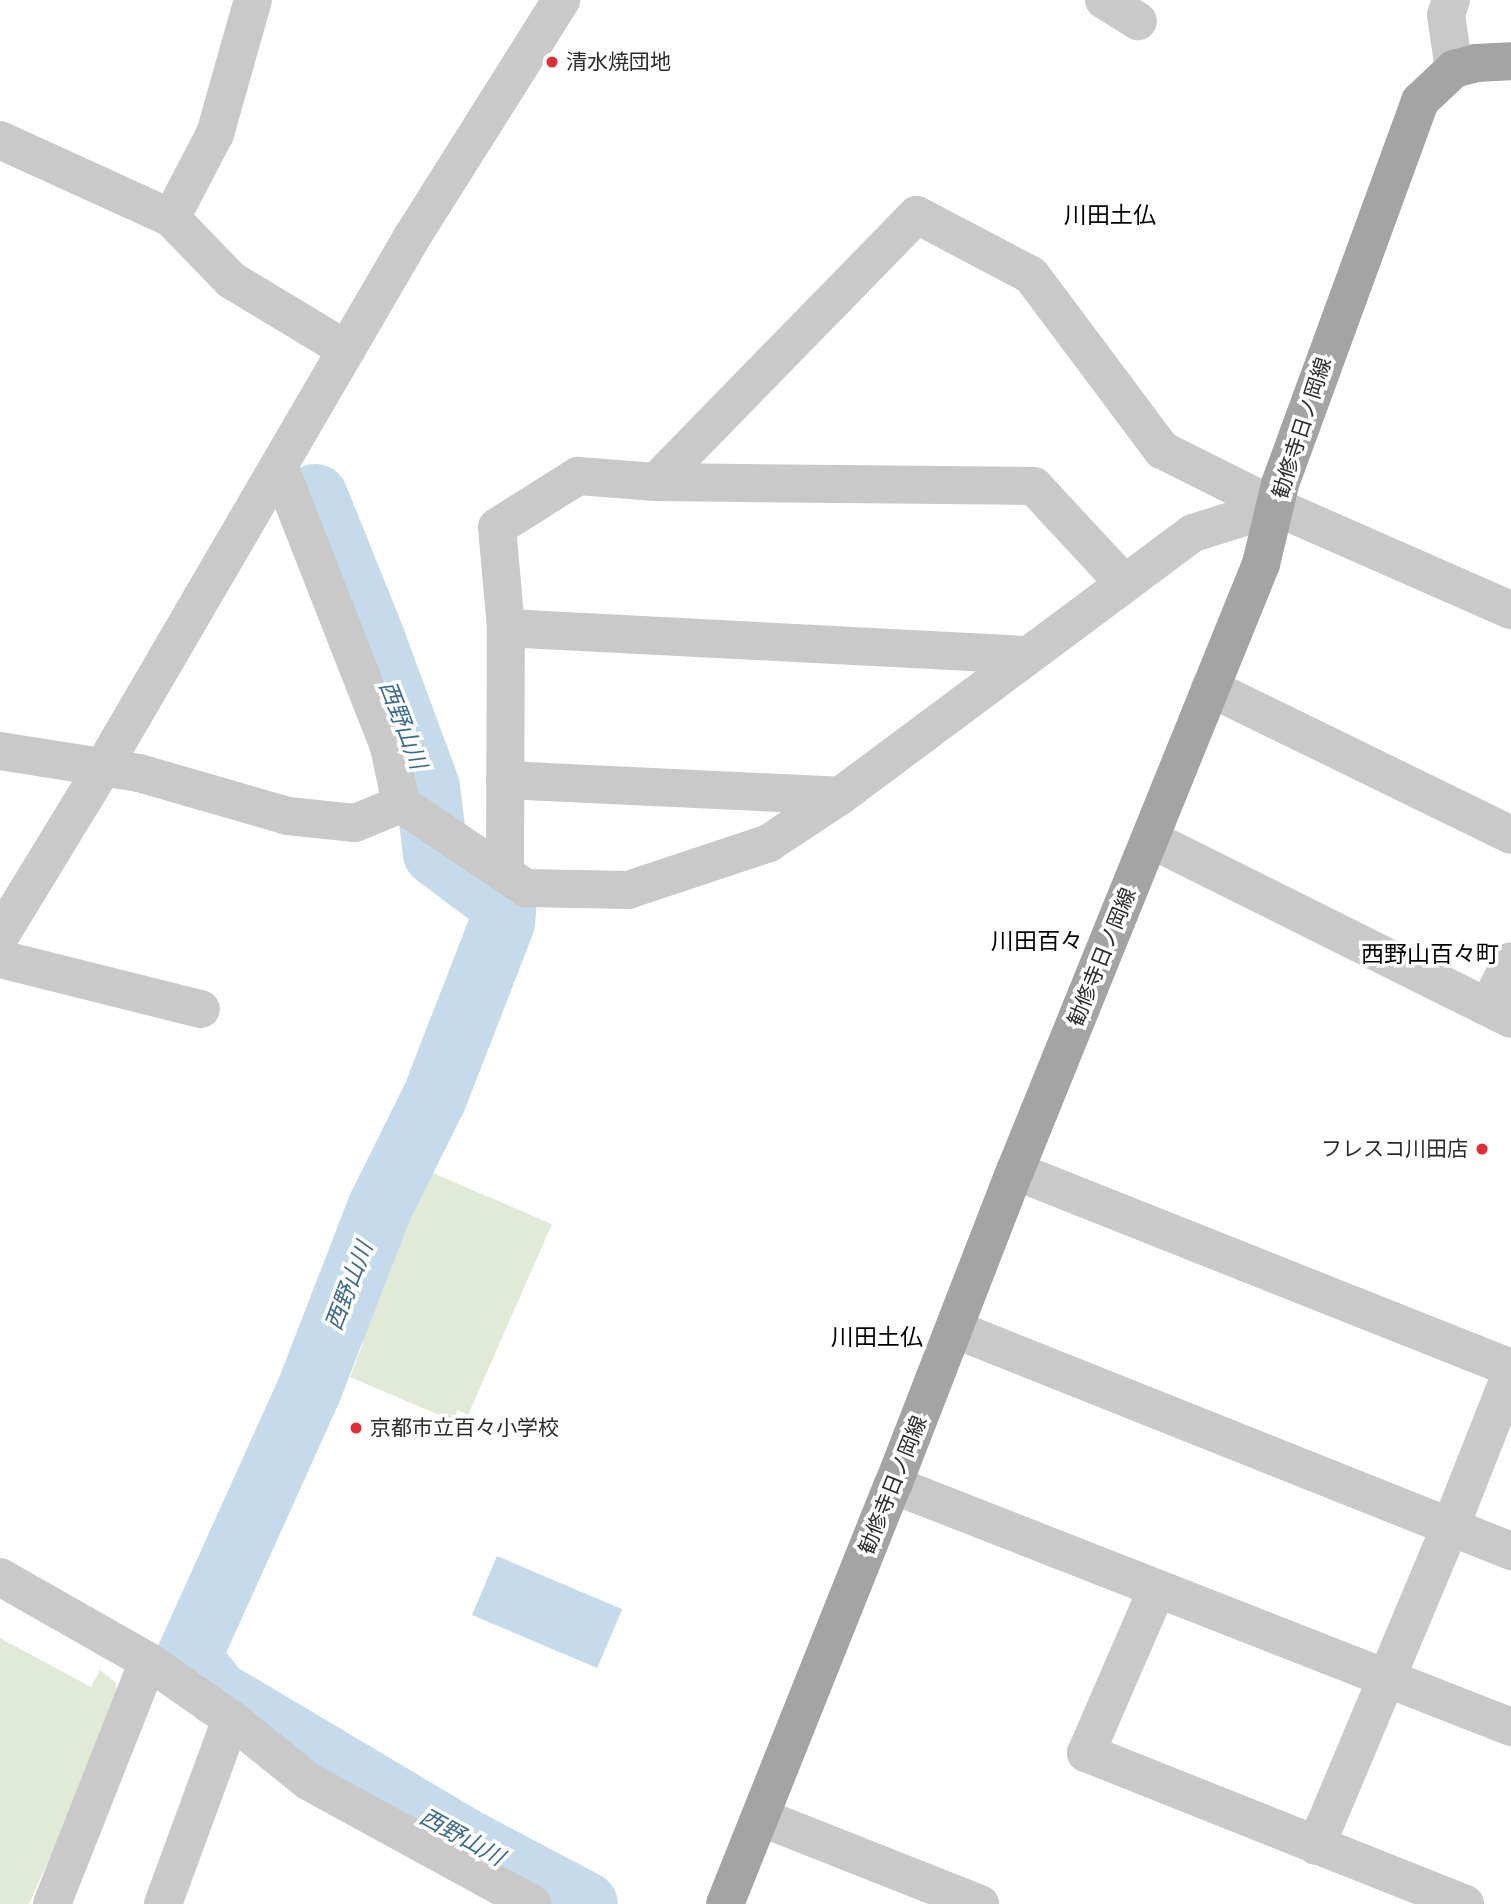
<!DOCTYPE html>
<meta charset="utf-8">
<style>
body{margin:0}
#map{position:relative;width:1511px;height:1904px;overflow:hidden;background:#fff;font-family:"DejaVu Sans","Noto Sans JP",sans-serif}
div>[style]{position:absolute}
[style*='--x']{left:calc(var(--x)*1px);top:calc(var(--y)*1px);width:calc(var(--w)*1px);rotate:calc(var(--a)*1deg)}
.green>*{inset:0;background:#e1ead9}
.water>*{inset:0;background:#c5daea;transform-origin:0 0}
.stream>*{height:10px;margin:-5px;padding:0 5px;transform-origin:5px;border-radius:5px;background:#c5daea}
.river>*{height:65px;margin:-32.5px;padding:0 32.5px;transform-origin:32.5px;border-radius:32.5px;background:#c5daea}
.minor>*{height:38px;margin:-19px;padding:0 19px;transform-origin:19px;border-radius:19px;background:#c9c9c9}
.major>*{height:38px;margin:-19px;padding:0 19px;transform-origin:19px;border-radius:19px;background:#a4a4a4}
.dots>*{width:19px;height:19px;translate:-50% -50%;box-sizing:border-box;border:4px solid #fff;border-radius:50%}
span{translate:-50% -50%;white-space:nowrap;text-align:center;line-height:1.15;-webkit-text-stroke:7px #fff;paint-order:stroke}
.poi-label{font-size:21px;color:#2c2c2c}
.left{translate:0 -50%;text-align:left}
.right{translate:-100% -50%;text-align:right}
.street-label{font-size:21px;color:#2c2c2c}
.neighbourhood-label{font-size:23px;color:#000}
.water-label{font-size:23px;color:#3b6a8c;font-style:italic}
</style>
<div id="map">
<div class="green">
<div style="clip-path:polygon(414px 1165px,552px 1224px,468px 1415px,458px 1410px,453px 1421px,350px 1377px,363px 1343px,332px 1331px)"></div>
<div style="clip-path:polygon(0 1638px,91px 1687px,100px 1670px,115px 1682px,120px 1701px,29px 1904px,0 1904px)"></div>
</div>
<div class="water">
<div style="left:497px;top:1556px;width:136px;height:64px;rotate:23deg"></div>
</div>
<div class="stream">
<div style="--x:179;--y:1666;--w:13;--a:-45"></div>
</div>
<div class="river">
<div style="--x:315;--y:496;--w:153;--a:68.1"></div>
<div style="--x:372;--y:638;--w:159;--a:69.7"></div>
<div style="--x:427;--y:787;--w:66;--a:83.1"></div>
<div style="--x:435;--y:853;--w:80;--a:36.9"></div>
<div style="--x:499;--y:901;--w:10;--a:66"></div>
<div style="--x:503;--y:910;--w:12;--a:95"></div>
<div style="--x:502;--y:922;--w:188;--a:111.2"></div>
<div style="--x:434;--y:1097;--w:124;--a:116.4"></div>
<div style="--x:379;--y:1208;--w:196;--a:111.2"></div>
<div style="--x:308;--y:1391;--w:292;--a:114.3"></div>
<div style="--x:188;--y:1657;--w:46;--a:51.1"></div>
<div style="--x:217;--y:1693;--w:294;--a:30.7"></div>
<div style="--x:470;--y:1843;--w:130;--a:27.9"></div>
</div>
<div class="minor">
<div style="--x:1104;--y:0;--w:40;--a:32"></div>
<div style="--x:1451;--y:0;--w:16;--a:108"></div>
<div style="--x:1446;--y:15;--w:55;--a:81.6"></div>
<div style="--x:0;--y:140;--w:188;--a:24.5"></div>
<div style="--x:171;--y:218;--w:86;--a:45.9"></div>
<div style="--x:231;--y:280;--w:135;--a:31.1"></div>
<div style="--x:171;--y:218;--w:95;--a:-62.4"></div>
<div style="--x:215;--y:134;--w:139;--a:-74.2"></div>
<div style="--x:279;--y:466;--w:302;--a:68.6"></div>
<div style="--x:389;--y:747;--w:58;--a:78.1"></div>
<div style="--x:401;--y:804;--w:151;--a:33.9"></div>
<div style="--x:526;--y:888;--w:102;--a:1.1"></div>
<div style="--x:628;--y:890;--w:149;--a:-18.4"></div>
<div style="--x:769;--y:843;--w:85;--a:-33.5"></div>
<div style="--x:840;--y:796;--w:440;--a:-36.7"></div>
<div style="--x:1193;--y:533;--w:87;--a:-17.4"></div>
<div style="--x:1124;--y:583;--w:132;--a:-132.9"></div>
<div style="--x:1034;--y:486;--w:378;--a:-179.4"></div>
<div style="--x:656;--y:482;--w:373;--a:-45.7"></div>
<div style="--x:917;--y:215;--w:129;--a:27.8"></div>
<div style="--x:1031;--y:275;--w:219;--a:53.2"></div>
<div style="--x:1162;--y:450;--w:127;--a:26.6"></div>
<div style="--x:1276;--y:507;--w:257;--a:23.7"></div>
<div style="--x:506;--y:628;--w:522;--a:2.97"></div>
<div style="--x:1210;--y:688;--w:335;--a:26"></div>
<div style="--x:0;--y:751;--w:141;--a:9"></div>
<div style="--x:139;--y:773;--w:155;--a:16.1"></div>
<div style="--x:288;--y:816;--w:67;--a:6"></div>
<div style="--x:355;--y:823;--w:50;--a:-22.4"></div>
<div style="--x:505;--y:780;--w:335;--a:2.7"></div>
<div style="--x:1150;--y:839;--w:403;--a:26.5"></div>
<div style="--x:505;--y:874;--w:246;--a:-89.8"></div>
<div style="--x:506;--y:628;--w:101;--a:-95.1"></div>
<div style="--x:497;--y:527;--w:96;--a:-32.2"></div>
<div style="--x:578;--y:476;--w:78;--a:4.4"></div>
<div style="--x:0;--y:936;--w:196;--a:-58.6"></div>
<div style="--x:102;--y:769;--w:616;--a:-59.77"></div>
<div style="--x:412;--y:237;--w:280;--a:-57.8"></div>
<div style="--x:0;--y:959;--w:207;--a:14"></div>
<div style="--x:1488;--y:1007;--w:51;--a:-63.4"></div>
<div style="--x:1015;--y:1171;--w:534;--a:21.66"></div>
<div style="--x:954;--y:1329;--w:600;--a:21.73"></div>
<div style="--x:893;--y:1485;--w:664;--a:21.38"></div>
<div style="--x:0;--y:1577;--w:170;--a:29.6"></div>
<div style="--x:148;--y:1661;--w:101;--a:34.9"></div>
<div style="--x:231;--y:1719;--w:99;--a:38.8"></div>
<div style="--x:308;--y:1781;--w:256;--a:28.7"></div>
<div style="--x:1157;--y:1589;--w:179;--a:113.4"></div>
<div style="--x:1086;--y:1753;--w:408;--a:21.7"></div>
<div style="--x:760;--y:1817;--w:237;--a:21.6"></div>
<div style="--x:1316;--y:1846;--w:345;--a:-67.2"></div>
<div style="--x:1450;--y:1528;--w:167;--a:-68.5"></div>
<div style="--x:52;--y:1904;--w:261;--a:-68.4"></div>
<div style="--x:163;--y:1904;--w:197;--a:-69.8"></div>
</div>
<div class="major">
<div style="--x:725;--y:1904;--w:451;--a:-68.2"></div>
<div style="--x:893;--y:1485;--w:337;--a:-68.8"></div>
<div style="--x:1015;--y:1171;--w:655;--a:-67.94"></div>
<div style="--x:1261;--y:564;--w:82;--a:-76.6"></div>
<div style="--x:1280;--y:484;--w:408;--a:-69.9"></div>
<div style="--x:1420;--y:101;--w:47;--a:-43.3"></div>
<div style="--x:1454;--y:69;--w:23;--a:-15"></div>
<div style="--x:1476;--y:63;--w:35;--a:-3"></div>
</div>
<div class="dots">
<div style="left:552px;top:62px;background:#e32d35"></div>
<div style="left:1482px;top:1149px;background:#e32d35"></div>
<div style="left:356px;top:1428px;background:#e32d35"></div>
</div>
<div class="poi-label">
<span class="left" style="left:566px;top:62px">清水焼団地</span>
<span class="right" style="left:1468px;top:1149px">フレスコ川田店</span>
<span class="left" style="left:370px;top:1428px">京都市立百々小学校</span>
</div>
<div class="street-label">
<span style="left:1302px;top:428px;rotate:-72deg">勧修寺日ノ岡線</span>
<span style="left:1102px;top:957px;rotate:-68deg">勧修寺日ノ岡線</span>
<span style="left:893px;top:1485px;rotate:-68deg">勧修寺日ノ岡線</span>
</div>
<div class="neighbourhood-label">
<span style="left:1110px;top:215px">川田土仏</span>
<span style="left:1037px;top:941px">川田百々</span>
<span style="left:1430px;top:954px">西野山百々町</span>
<span style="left:877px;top:1337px">川田土仏</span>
</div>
<div class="water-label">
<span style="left:403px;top:725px;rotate:69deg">西野山川</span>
<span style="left:349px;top:1286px;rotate:-69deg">西野山川</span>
<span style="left:462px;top:1837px;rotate:29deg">西野山川</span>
</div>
</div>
